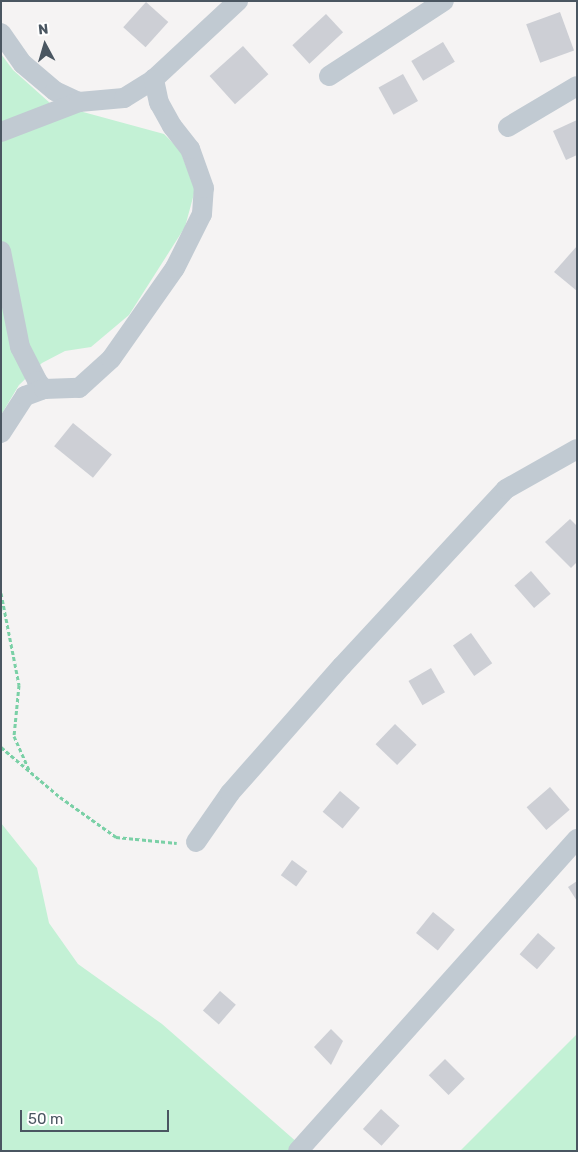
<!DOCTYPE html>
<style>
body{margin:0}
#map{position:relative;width:578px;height:1152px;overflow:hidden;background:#f5f3f3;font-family:Rubik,sans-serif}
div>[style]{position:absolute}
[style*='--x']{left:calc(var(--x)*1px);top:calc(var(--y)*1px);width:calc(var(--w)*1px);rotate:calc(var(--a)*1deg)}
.green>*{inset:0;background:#c3f1d5}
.building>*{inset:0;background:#cdcfd5;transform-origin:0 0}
.path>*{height:3px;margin-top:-1.5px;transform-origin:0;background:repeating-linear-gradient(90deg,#7ad0a6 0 4px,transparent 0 6.5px)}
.minor>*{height:20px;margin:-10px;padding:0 10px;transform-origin:10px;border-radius:10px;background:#c1cad2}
span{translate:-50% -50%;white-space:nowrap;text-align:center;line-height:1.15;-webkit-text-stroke:4.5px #fff;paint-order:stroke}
.frame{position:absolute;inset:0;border:2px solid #4a5661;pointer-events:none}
.north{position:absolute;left:20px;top:20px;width:50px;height:50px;-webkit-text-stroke:4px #fff;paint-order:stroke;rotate:354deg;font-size:14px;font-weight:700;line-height:20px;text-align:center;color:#4a5661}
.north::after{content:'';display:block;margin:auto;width:18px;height:22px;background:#4a5661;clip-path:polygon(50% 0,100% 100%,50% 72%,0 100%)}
.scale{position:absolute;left:20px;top:1110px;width:149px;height:22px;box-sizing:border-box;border:2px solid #4a5661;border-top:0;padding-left:6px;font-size:15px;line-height:18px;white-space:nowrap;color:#4a5661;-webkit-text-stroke:4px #fff;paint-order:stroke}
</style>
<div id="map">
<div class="green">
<div style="clip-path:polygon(1px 54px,13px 70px,50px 103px,164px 134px,180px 150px,195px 190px,185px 227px,129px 315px,91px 347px,65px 351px,42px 363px,19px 385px,1px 415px)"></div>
<div style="clip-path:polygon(1px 823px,37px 868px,49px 923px,78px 964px,162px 1024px,307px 1151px,1px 1151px)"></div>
<div style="clip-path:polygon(577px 1034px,577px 1151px,460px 1151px)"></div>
</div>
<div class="building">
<div style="left:146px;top:2px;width:30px;height:34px;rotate:42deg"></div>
<div style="left:560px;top:12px;width:41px;height:36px;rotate:70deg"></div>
<div style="left:326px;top:14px;width:25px;height:46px;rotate:47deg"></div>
<div style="left:443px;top:42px;width:23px;height:37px;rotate:59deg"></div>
<div style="left:243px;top:46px;width:38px;height:45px;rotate:48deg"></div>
<div style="left:403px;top:74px;width:31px;height:28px;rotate:61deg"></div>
<div style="clip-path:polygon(577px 120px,577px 155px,566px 160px,553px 131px)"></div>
<div style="clip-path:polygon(577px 246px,577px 291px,554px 272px)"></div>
<div style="left:73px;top:423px;width:50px;height:30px;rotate:39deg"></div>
<div style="clip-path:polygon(570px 519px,577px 526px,577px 562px,571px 568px,545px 542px)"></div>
<div style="left:531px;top:571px;width:30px;height:22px;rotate:49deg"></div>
<div style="left:471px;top:633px;width:37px;height:22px;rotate:55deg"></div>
<div style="left:431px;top:668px;width:28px;height:26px;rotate:60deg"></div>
<div style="left:395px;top:724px;width:30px;height:28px;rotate:44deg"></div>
<div style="left:550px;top:787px;width:30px;height:31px;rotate:49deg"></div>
<div style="left:340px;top:791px;width:26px;height:27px;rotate:40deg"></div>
<div style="left:292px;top:860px;width:19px;height:19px;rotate:36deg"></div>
<div style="clip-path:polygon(577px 881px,577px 901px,568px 887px)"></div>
<div style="left:433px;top:912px;width:28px;height:27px;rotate:39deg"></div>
<div style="left:538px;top:933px;width:23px;height:28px;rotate:41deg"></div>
<div style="left:220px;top:991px;width:21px;height:26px;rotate:41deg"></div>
<div style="clip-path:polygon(331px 1029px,343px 1041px,331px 1065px,314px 1047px)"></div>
<div style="left:445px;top:1059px;width:28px;height:23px;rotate:45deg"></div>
<div style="left:381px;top:1109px;width:25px;height:27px;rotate:42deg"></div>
</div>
<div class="path">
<div style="--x:1;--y:593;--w:94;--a:78.9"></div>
<div style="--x:19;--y:685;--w:51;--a:95.6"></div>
<div style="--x:14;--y:736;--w:37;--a:66"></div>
<div style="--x:1;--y:747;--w:77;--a:40.3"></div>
<div style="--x:60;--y:797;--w:69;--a:35.5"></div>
<div style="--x:116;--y:837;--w:61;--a:5.6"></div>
</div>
<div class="minor">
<div style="--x:1;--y:33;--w:38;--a:55"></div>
<div style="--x:23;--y:64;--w:42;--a:40.2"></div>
<div style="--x:55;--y:91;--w:26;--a:25"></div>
<div style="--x:329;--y:76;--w:137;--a:-33.1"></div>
<div style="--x:508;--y:127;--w:80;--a:-30.7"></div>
<div style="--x:1;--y:132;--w:84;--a:-21"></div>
<div style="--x:79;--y:102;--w:45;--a:-5.1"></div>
<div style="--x:124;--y:98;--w:36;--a:-32"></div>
<div style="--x:154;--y:79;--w:115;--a:-42.9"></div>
<div style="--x:1;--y:251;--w:98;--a:78.8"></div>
<div style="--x:20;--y:347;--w:38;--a:63"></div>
<div style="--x:37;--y:381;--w:11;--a:49"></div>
<div style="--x:1;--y:433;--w:44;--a:-57"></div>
<div style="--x:25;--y:396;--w:20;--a:-20"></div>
<div style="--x:44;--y:389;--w:35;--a:-2"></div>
<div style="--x:79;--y:388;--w:43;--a:-42.2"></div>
<div style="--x:111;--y:359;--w:111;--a:-54.9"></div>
<div style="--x:175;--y:268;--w:60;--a:-63.4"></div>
<div style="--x:202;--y:214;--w:26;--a:-86"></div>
<div style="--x:204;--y:188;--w:41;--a:-109.7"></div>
<div style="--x:190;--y:149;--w:29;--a:-128"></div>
<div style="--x:172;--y:126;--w:26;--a:-119"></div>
<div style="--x:159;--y:103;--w:25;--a:-102"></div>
<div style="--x:196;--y:842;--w:60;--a:-55.2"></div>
<div style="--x:230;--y:793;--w:169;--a:-48.6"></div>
<div style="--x:342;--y:666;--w:241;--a:-47.2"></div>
<div style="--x:506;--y:489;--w:81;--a:-29.4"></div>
<div style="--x:298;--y:1151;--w:419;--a:-48.2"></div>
</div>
<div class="frame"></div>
<div class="north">N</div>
<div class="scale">50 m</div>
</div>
